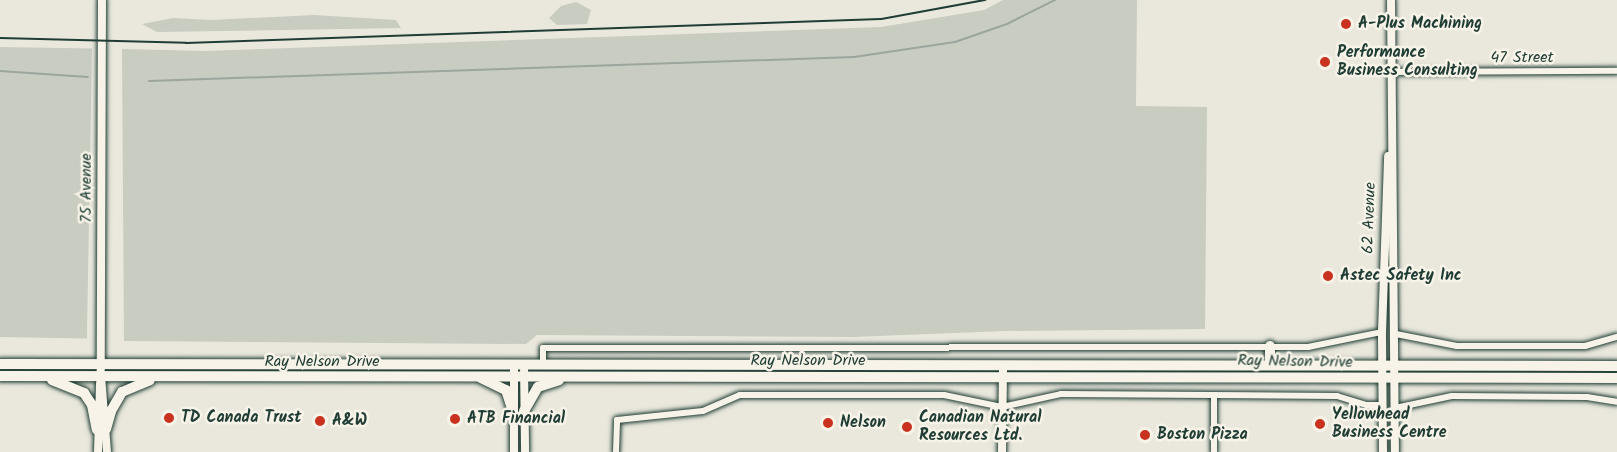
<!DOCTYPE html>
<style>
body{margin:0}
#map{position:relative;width:1617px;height:452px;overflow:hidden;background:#eae8dd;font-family:Kalam,sans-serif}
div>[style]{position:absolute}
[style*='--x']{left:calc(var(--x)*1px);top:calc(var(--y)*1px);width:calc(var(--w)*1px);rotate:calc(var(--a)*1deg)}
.green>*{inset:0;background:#c8ccc1;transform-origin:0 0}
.stream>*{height:2px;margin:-1px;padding:0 1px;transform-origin:1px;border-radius:1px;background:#9ca69c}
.roads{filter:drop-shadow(0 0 2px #1f3d34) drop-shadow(0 0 2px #1f3d34)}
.street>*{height:6px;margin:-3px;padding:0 3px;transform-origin:3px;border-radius:3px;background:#f7f3e8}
.secondary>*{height:8px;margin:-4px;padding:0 4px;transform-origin:4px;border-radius:4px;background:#f7f3e8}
.highway>*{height:10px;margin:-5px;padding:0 5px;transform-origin:5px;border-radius:5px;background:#f7f3e8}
.rail>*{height:2px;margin:-1px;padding:0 1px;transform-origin:1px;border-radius:1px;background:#1f3d34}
.dots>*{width:16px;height:16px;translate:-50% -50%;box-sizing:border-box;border:3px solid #f7f3e8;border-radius:50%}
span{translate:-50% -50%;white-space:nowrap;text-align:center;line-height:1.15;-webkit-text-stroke:5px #f7f3e8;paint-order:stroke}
.poi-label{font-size:16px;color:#1f3d34;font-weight:700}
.left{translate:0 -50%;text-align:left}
.street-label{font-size:16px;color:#1f3d34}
</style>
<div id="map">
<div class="green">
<div style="clip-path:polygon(1003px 0,1137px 0,1136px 106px,1207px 107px,1205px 329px,1005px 331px,853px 337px,537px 335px,526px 344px,124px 341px,122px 49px,205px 51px,881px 27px,984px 10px)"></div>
<div style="clip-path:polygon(576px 2px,591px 10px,587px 24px,557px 25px,549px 18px,561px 6px)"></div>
<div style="clip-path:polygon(314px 15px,396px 20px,401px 28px,157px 32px,142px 24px,173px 18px,211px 20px)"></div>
<div style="left:0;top:47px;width:92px;height:290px;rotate:1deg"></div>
</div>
<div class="stream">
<div style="--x:0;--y:71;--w:88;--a:3.9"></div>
<div style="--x:149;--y:81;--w:705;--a:-1.95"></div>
<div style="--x:854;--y:57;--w:102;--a:-8.4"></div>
<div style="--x:955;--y:42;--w:55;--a:-19.1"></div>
<div style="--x:1007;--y:24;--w:54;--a:-26.6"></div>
</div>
<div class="roads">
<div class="street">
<div style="--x:1392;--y:72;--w:225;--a:-0.3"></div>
<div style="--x:1396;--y:334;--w:62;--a:11.1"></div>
<div style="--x:1457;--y:346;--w:128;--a:0"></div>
<div style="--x:1585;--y:346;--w:33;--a:-16"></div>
<div style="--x:543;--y:364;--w:16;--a:-90"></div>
<div style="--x:543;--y:348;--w:765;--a:-0.07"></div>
<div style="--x:1308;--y:347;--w:76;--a:-11.5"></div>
<div style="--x:1395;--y:408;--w:58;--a:-11.9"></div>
<div style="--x:1452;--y:396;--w:135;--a:0.4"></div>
<div style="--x:1587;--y:397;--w:30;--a:9"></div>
<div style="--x:616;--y:452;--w:32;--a:-88"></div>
<div style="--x:617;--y:420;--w:86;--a:-6"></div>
<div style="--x:703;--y:411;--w:40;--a:-23.4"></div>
<div style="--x:740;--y:395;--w:204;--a:0"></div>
<div style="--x:944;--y:395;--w:59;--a:11.7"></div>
<div style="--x:1002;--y:407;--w:60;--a:-12.4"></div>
<div style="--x:1061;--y:394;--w:276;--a:0.4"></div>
<div style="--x:1337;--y:396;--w:31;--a:17"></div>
<div style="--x:1367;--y:405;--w:16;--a:0"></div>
<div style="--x:1214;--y:452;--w:57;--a:-90"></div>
</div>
<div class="secondary">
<div style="--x:102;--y:0;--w:376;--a:90.2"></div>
<div style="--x:101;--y:376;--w:76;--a:85.5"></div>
<div style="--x:1391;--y:0;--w:452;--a:89.5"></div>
<div style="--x:514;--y:364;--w:88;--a:90"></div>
<div style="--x:524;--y:364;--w:88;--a:89.3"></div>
<div style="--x:98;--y:452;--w:69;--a:-88.3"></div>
<div style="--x:1002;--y:452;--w:87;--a:-89.3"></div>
<div style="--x:1383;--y:452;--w:120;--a:-90.5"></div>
<div style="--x:1382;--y:332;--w:176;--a:-88"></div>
</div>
<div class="highway">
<div style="--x:0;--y:364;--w:1617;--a:0.07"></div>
<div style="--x:1270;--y:365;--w:19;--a:-90"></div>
<div style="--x:0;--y:376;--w:1617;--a:0.07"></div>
<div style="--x:481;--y:378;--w:28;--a:26"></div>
<div style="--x:506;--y:390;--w:26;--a:72"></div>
<div style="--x:52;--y:380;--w:35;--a:22"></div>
<div style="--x:84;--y:393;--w:14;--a:56"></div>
<div style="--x:92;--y:405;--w:25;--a:79"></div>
<div style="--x:524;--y:411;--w:28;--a:-60"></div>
<div style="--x:538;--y:387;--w:22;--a:-18"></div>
<div style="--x:106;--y:429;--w:19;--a:-74"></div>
<div style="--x:111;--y:411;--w:22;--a:-60"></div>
<div style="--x:122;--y:392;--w:30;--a:-23"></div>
</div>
</div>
<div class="rail">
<div style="--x:0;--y:38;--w:186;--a:1.5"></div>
<div style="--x:186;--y:43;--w:695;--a:-1.98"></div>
<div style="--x:881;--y:19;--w:106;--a:-10.4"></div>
</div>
<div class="dots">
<div style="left:1346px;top:24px;background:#c8321e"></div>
<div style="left:1325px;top:62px;background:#c8321e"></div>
<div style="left:1328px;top:276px;background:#c8321e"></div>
<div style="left:169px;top:418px;background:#c8321e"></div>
<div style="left:455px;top:419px;background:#c8321e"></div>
<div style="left:320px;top:421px;background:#c8321e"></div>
<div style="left:828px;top:423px;background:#c8321e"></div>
<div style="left:1320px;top:424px;background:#c8321e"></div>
<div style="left:907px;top:427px;background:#c8321e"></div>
<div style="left:1145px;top:435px;background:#c8321e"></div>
</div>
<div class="poi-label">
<span class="left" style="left:1358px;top:24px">A-Plus Machining</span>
<span class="left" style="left:1337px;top:62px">Performance<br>Business Consulting</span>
<span class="left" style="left:1340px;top:276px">Astec Safety Inc</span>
<span class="left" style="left:1332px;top:424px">Yellowhead<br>Business Centre</span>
<span class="left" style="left:181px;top:418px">TD Canada Trust</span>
<span class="left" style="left:919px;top:427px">Canadian Natural<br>Resources Ltd.</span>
<span class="left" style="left:467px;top:419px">ATB Financial</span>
<span class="left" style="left:332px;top:421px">A&amp;W</span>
<span class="left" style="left:840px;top:423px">Nelson</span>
<span class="left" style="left:1157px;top:435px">Boston Pizza</span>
</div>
<div class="street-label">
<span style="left:1522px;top:58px">47 Street</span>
<span style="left:87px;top:188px;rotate:-90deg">75 Avenue</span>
<span style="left:1370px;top:218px;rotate:-88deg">62 Avenue</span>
<span style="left:808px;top:361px">Ray Nelson Drive</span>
<span style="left:322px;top:362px">Ray Nelson Drive</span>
<span style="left:1295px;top:362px;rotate:1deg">Ray Nelson Drive</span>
</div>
</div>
